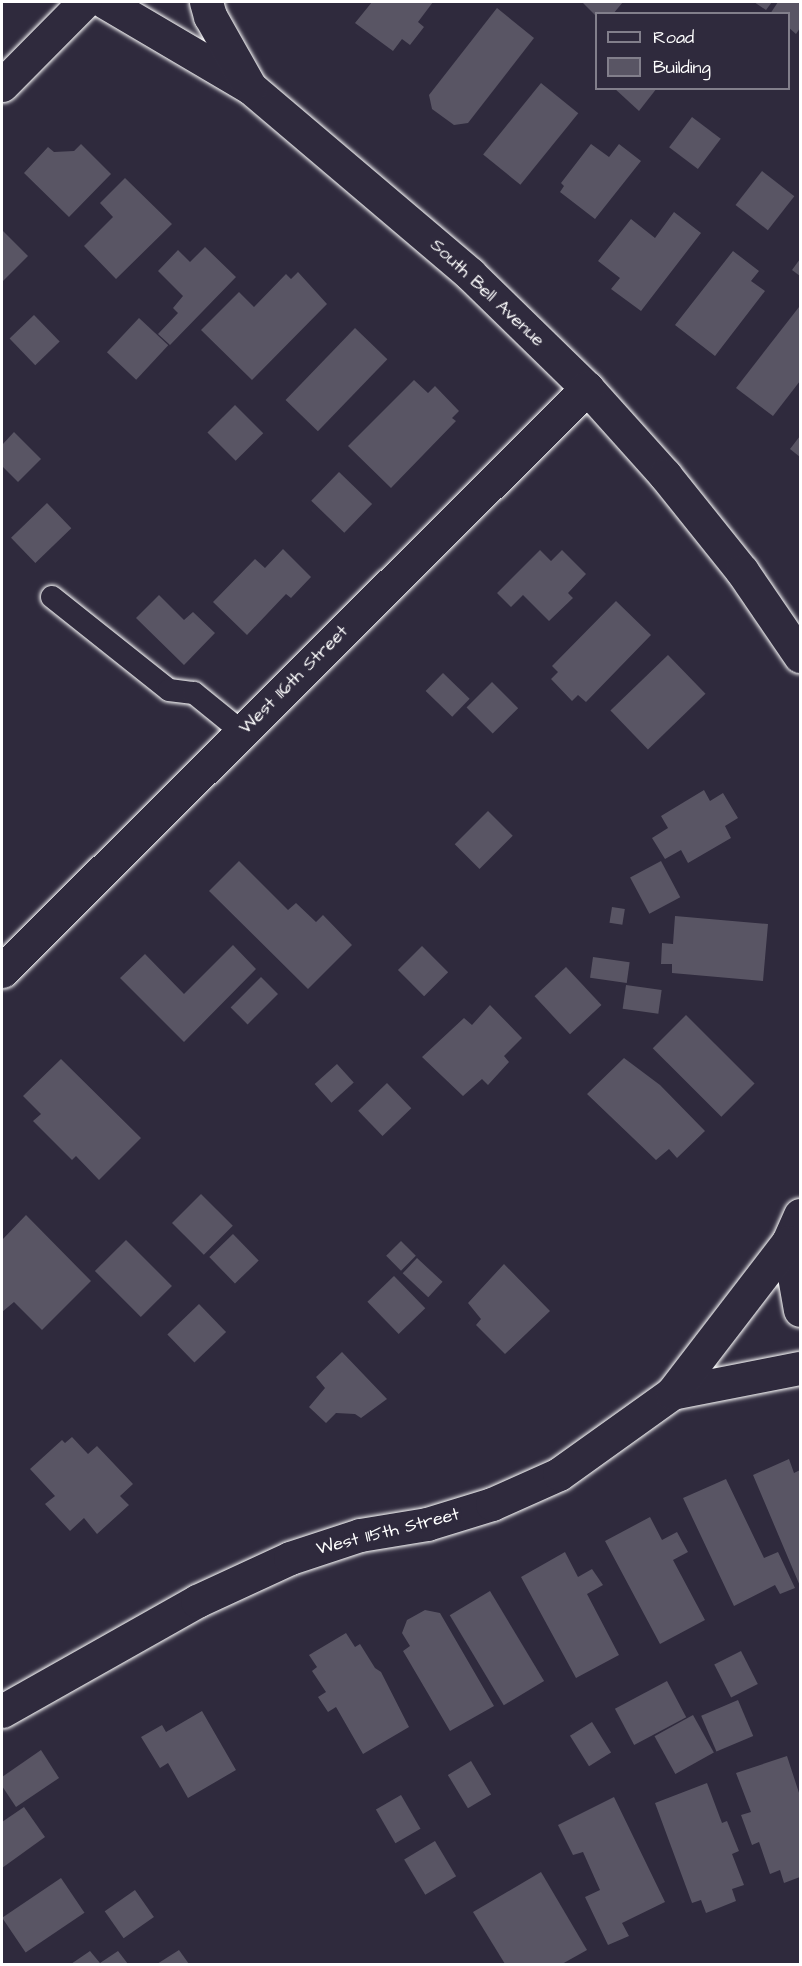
<!DOCTYPE html>
<style>
body{margin:0}
#map{position:relative;width:802px;height:1966px;overflow:hidden;background:#2f2a3d;font-family:"Architects Daughter",sans-serif}
div>[style]{position:absolute}
[style*='--x']{left:calc(var(--x)*1px);top:calc(var(--y)*1px);width:calc(var(--w)*1px);rotate:calc(var(--a)*1deg)}
.building>*{inset:0;background:#595564;transform-origin:0 0}
.roads{filter:drop-shadow(0 0 2px #fff) drop-shadow(0 0 2px #fff)}
.lane>*{height:22px;margin:-11px;padding:0 11px;transform-origin:11px;border-radius:11px;background:#2f2a3d}
.street>*{height:33px;margin:-16.5px;padding:0 16.5px;transform-origin:16.5px;border-radius:16.5px;background:#2f2a3d}
.secondary>*{height:33px;margin:-16.5px;padding:0 16.5px;transform-origin:16.5px;border-radius:16.5px;background:#2f2a3d}
span{translate:-50% -50%;white-space:nowrap;text-align:center;line-height:1.15;-webkit-text-stroke:6px #2f2a3d;paint-order:stroke}
.street-label{font-size:18px;color:#fff}
.frame{position:absolute;inset:0;border:3px solid #fff;pointer-events:none}
.legend{position:absolute;left:595px;top:12px;width:195px;height:78px;box-sizing:border-box;background:#2f2a3d;border:2px solid #827f8b;margin:0;padding:8px 10px;list-style:none;font-size:18px;color:#fff}
.legend li{display:flex;align-items:center;gap:12px;height:30px}
.legend b{width:30px;border:2px solid #827f8b}
</style>
<div id="map">
<div class="building">
<div style="clip-path:polygon(372px 2px,433px 2px,418px 22px,424px 27px,410px 45px,402px 39px,393px 51px,355px 23px)"></div>
<div style="clip-path:polygon(582px 2px,623px 2px,613px 14px,596px 16px)"></div>
<div style="clip-path:polygon(754px 2px,772px 2px,766px 10px)"></div>
<div style="clip-path:polygon(778px 2px,800px 2px,800px 28px,796px 34px,788px 27px,788px 14px,770px 14px)"></div>
<div style="clip-path:polygon(497px 8px,534px 38px,468px 123px,454px 125px,432px 109px,429px 95px)"></div>
<div style="left:541px;top:83px;width:48px;height:92px;rotate:39deg"></div>
<div style="clip-path:polygon(614px 88px,657px 88px,639px 111px)"></div>
<div style="left:692px;top:117px;width:36px;height:38px;rotate:37deg"></div>
<div style="clip-path:polygon(81px 144px,111px 174px,69px 217px,24px 173px,48px 147px,54px 152px,74px 151px)"></div>
<div style="clip-path:polygon(591px 144px,609px 157px,619px 144px,641px 161px,595px 219px,560px 192px,564px 186px,561px 183px)"></div>
<div style="left:762px;top:171px;width:41px;height:43px;rotate:38deg"></div>
<div style="clip-path:polygon(125px 178px,172px 224px,116px 279px,84px 246px,113px 217px,100px 203px)"></div>
<div style="clip-path:polygon(674px 212px,701px 233px,641px 311px,611px 289px,620px 278px,598px 261px,631px 219px,655px 238px)"></div>
<div style="clip-path:polygon(2px 230px,28px 256px,3px 281px,2px 280px)"></div>
<div style="clip-path:polygon(205px 247px,236px 277px,170px 345px,158px 334px,178px 313px,173px 308px,183px 296px,158px 271px,178px 250px,190px 262px)"></div>
<div style="clip-path:polygon(733px 251px,759px 271px,751px 281px,765px 291px,715px 356px,675px 325px)"></div>
<div style="clip-path:polygon(800px 259px,800px 276px,792px 270px)"></div>
<div style="clip-path:polygon(298px 272px,327px 304px,252px 380px,201px 330px,239px 292px,254px 307px,286px 274px,291px 279px)"></div>
<div style="clip-path:polygon(799px 307px,800px 381px,773px 416px,736px 388px)"></div>
<div style="left:34px;top:315px;width:37px;height:34px;rotate:46deg"></div>
<div style="left:139px;top:318px;width:40px;height:47px;rotate:43deg"></div>
<div style="left:355px;top:328px;width:45px;height:100px;rotate:44deg"></div>
<div style="clip-path:polygon(414px 380px,428px 393px,435px 386px,459px 411px,452px 418px,456px 421px,391px 488px,348px 446px)"></div>
<div style="left:235px;top:405px;width:40px;height:39px;rotate:45deg"></div>
<div style="clip-path:polygon(14px 432px,41px 459px,18px 482px,2px 466px,2px 445px)"></div>
<div style="clip-path:polygon(800px 436px,800px 457px,790px 449px)"></div>
<div style="left:339px;top:472px;width:46px;height:40px;rotate:44deg"></div>
<div style="left:47px;top:503px;width:35px;height:50px;rotate:46deg"></div>
<div style="clip-path:polygon(283px 549px,311px 577px,291px 598px,286px 594px,247px 635px,213px 602px,255px 559px,265px 568px)"></div>
<div style="clip-path:polygon(540px 550px,551px 561px,562px 550px,586px 574px,568px 593px,573px 598px,549px 621px,523px 595px,511px 607px,497px 593px)"></div>
<div style="clip-path:polygon(159px 595px,184px 620px,193px 612px,215px 633px,184px 665px,136px 618px)"></div>
<div style="clip-path:polygon(616px 601px,651px 635px,586px 702px,578px 695px,572px 701px,551px 679px,558px 672px,552px 666px)"></div>
<div style="left:668px;top:655px;width:54px;height:80px;rotate:46deg"></div>
<div style="left:443px;top:673px;width:37px;height:25px;rotate:44deg"></div>
<div style="left:492px;top:682px;width:37px;height:36px;rotate:45deg"></div>
<div style="clip-path:polygon(704px 790px,710px 801px,723px 793px,738px 818px,725px 826px,731px 838px,688px 863px,681px 850px,665px 859px,652px 838px,668px 828px,661px 816px)"></div>
<div style="left:488px;top:811px;width:35px;height:47px;rotate:45deg"></div>
<div style="clip-path:polygon(239px 861px,288px 910px,296px 903px,316px 922px,323px 915px,352px 945px,308px 989px,209px 891px)"></div>
<div style="left:661px;top:861px;width:41px;height:35px;rotate:62deg"></div>
<div style="left:612px;top:907px;width:13px;height:16px;rotate:9deg"></div>
<div style="clip-path:polygon(675px 916px,768px 924px,763px 981px,672px 973px,672px 964px,661px 964px,662px 943px,673px 944px)"></div>
<div style="clip-path:polygon(233px 945px,256px 969px,184px 1042px,120px 978px,145px 954px,184px 994px)"></div>
<div style="left:422px;top:946px;width:37px;height:34px;rotate:45deg"></div>
<div style="left:593px;top:957px;width:37px;height:21px;rotate:8deg"></div>
<div style="left:566px;top:967px;width:52px;height:43px;rotate:47deg"></div>
<div style="left:261px;top:977px;width:24px;height:43px;rotate:45deg"></div>
<div style="left:626px;top:985px;width:36px;height:24px;rotate:8deg"></div>
<div style="clip-path:polygon(490px 1005px,522px 1038px,504px 1056px,509px 1062px,488px 1085px,482px 1079px,463px 1096px,422px 1057px,464px 1018px,472px 1025px)"></div>
<div style="left:686px;top:1015px;width:97px;height:47px;rotate:45deg"></div>
<div style="clip-path:polygon(624px 1058px,660px 1085px,705px 1131px,677px 1158px,669px 1149px,656px 1160px,587px 1094px)"></div>
<div style="clip-path:polygon(61px 1059px,141px 1138px,99px 1180px,76px 1156px,72px 1160px,33px 1121px,41px 1114px,23px 1096px)"></div>
<div style="left:337px;top:1064px;width:25px;height:30px;rotate:48deg"></div>
<div style="left:387px;top:1083px;width:35px;height:40px;rotate:46deg"></div>
<div style="left:201px;top:1194px;width:45px;height:41px;rotate:45deg"></div>
<div style="clip-path:polygon(26px 1215px,91px 1281px,42px 1330px,14px 1302px,2px 1312px,2px 1240px)"></div>
<div style="left:233px;top:1234px;width:37px;height:33px;rotate:46deg"></div>
<div style="left:126px;top:1240px;width:65px;height:44px;rotate:45deg"></div>
<div style="left:401px;top:1241px;width:21px;height:21px;rotate:45deg"></div>
<div style="left:417px;top:1258px;width:35px;height:21px;rotate:43deg"></div>
<div style="clip-path:polygon(504px 1264px,550px 1311px,505px 1354px,476px 1325px,481px 1319px,468px 1303px)"></div>
<div style="left:394px;top:1276px;width:45px;height:37px;rotate:46deg"></div>
<div style="left:199px;top:1304px;width:39px;height:44px;rotate:46deg"></div>
<div style="clip-path:polygon(342px 1352px,387px 1399px,361px 1418px,355px 1414px,336px 1413px,326px 1423px,309px 1407px,325px 1388px,316px 1377px)"></div>
<div style="clip-path:polygon(72px 1437px,88px 1454px,97px 1446px,133px 1484px,120px 1496px,129px 1505px,97px 1534px,84px 1518px,70px 1531px,45px 1504px,55px 1496px,30px 1469px,62px 1440px,65px 1443px)"></div>
<div style="clip-path:polygon(789px 1459px,794px 1473px,800px 1470px,800px 1586px,753px 1475px)"></div>
<div style="clip-path:polygon(726px 1479px,764px 1558px,778px 1552px,795px 1588px,780px 1594px,775px 1585px,734px 1606px,683px 1498px)"></div>
<div style="clip-path:polygon(650px 1517px,662px 1540px,677px 1532px,688px 1552px,673px 1560px,705px 1620px,660px 1644px,605px 1541px)"></div>
<div style="clip-path:polygon(565px 1552px,578px 1577px,592px 1569px,603px 1585px,587px 1594px,619px 1655px,576px 1678px,521px 1577px)"></div>
<div style="left:490px;top:1591px;width:105px;height:47px;rotate:59deg"></div>
<div style="clip-path:polygon(425px 1610px,440px 1613px,494px 1706px,450px 1731px,403px 1651px,410px 1646px,402px 1633px,407px 1620px)"></div>
<div style="clip-path:polygon(346px 1633px,355px 1647px,360px 1644px,375px 1668px,381px 1672px,409px 1727px,363px 1754px,336px 1707px,328px 1712px,318px 1697px,326px 1692px,312px 1671px,317px 1667px,309px 1655px)"></div>
<div style="left:741px;top:1651px;width:37px;height:30px;rotate:63deg"></div>
<div style="left:667px;top:1681px;width:41px;height:59px;rotate:62deg"></div>
<div style="left:738px;top:1700px;width:39px;height:40px;rotate:67deg"></div>
<div style="clip-path:polygon(202px 1711px,236px 1770px,188px 1798px,168px 1763px,160px 1768px,141px 1737px,162px 1725px,166px 1732px)"></div>
<div style="left:693px;top:1715px;width:43px;height:44px;rotate:61deg"></div>
<div style="left:592px;top:1722px;width:36px;height:26px;rotate:58deg"></div>
<div style="clip-path:polygon(41px 1750px,59px 1778px,16px 1807px,2px 1786px,2px 1777px)"></div>
<div style="clip-path:polygon(787px 1756px,800px 1796px,800px 1877px,784px 1883px,780px 1870px,770px 1874px,759px 1842px,752px 1845px,741px 1815px,751px 1812px,736px 1773px)"></div>
<div style="left:471px;top:1761px;width:39px;height:27px;rotate:59deg"></div>
<div style="clip-path:polygon(707px 1783px,722px 1823px,727px 1821px,739px 1851px,732px 1854px,744px 1885px,732px 1889px,736px 1901px,706px 1913px,701px 1900px,692px 1903px,655px 1803px)"></div>
<div style="left:401px;top:1795px;width:39px;height:29px;rotate:60deg"></div>
<div style="clip-path:polygon(614px 1797px,665px 1902px,622px 1923px,629px 1936px,608px 1945px,585px 1897px,600px 1890px,583px 1852px,573px 1855px,558px 1825px)"></div>
<div style="clip-path:polygon(24px 1807px,45px 1837px,2px 1868px,2px 1822px)"></div>
<div style="left:435px;top:1841px;width:41px;height:36px;rotate:59deg"></div>
<div style="clip-path:polygon(541px 1872px,587px 1950px,562px 1964px,505px 1964px,473px 1912px)"></div>
<div style="left:61px;top:1878px;width:42px;height:71px;rotate:56deg"></div>
<div style="left:135px;top:1890px;width:33px;height:37px;rotate:55deg"></div>
<div style="clip-path:polygon(179px 1950px,189px 1964px,157px 1964px)"></div>
<div style="clip-path:polygon(90px 1951px,100px 1963px,118px 1951px,128px 1964px,71px 1964px)"></div>
</div>
<div class="roads">
<div class="lane">
<div style="--x:52;--y:597;--w:149;--a:38.5"></div>
<div style="--x:169;--y:690;--w:25;--a:7"></div>
<div style="--x:194;--y:693;--w:62;--a:39.1"></div>
</div>
<div class="street">
<div style="--x:105;--y:2;--w:169;--a:30.5"></div>
<div style="--x:251;--y:88;--w:287;--a:40.3"></div>
<div style="--x:470;--y:274;--w:163;--a:44.3"></div>
<div style="--x:587;--y:388;--w:117;--a:48.1"></div>
<div style="--x:665;--y:475;--w:123;--a:51.3"></div>
<div style="--x:742;--y:571;--w:103;--a:55.7"></div>
<div style="--x:206;--y:2;--w:15;--a:74"></div>
<div style="--x:210;--y:16;--w:81;--a:60.6"></div>
<div style="--x:2;--y:85;--w:117;--a:-45.3"></div>
<div style="--x:2;--y:971;--w:826;--a:-44.9"></div>
</div>
<div class="secondary">
<div style="--x:800;--y:1215;--w:30;--a:114"></div>
<div style="--x:788;--y:1242;--w:69;--a:80"></div>
<div style="--x:672;--y:1393;--w:130;--a:-11.1"></div>
<div style="--x:2;--y:1711;--w:224;--a:-29.4"></div>
<div style="--x:197;--y:1601;--w:102;--a:-24.8"></div>
<div style="--x:290;--y:1558;--w:74;--a:-18.2"></div>
<div style="--x:360;--y:1535;--w:68;--a:-9.3"></div>
<div style="--x:427;--y:1524;--w:68;--a:-17.1"></div>
<div style="--x:492;--y:1504;--w:73;--a:-24.1"></div>
<div style="--x:559;--y:1474;--w:139;--a:-35.6"></div>
<div style="--x:672;--y:1393;--w:190;--a:-52.5"></div>
</div>
</div>
<div class="street-label">
<span style="left:487px;top:293px;rotate:43deg">South Bell Avenue</span>
<span style="left:294px;top:680px;rotate:-45deg">West 116th Street</span>
<span style="left:388px;top:1532px;rotate:-14deg">West 115th Street</span>
</div>
<div class="frame"></div>
<ul class="legend">
<li><b style="height:8px;background:#2f2a3d"></b>Road</li>
<li><b style="height:16px;background:#595564"></b>Building</li>
</ul>
</div>
